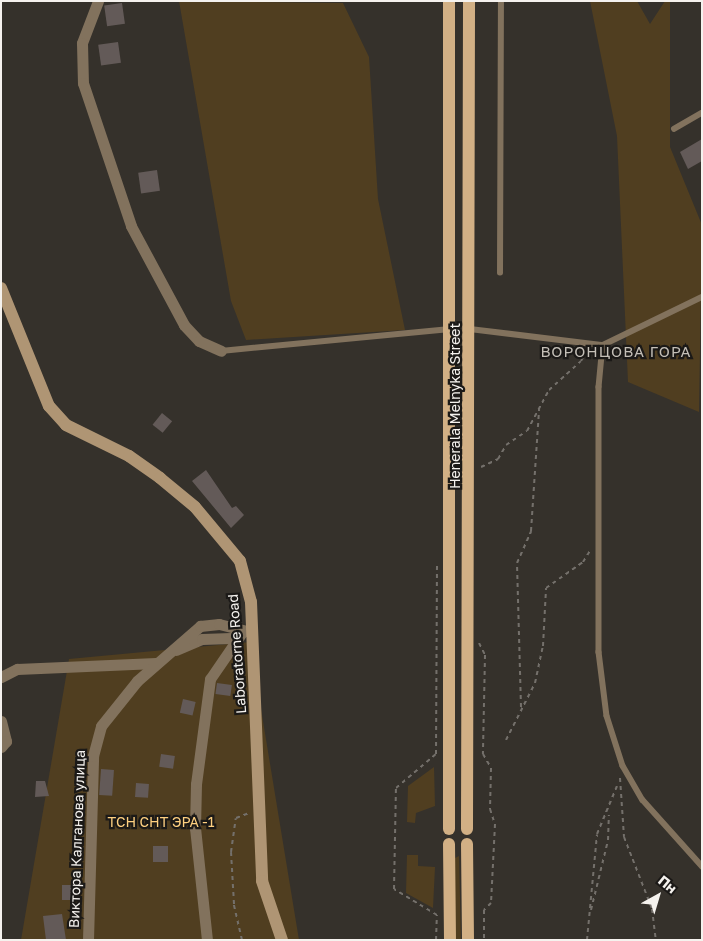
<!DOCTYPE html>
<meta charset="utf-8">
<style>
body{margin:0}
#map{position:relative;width:703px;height:941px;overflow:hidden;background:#35312b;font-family:"Golos Text",sans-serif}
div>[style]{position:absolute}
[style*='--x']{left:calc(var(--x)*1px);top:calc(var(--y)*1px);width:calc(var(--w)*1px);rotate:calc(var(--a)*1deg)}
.green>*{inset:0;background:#503e20}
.building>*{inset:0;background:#635a58;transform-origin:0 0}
.path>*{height:2px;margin-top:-1px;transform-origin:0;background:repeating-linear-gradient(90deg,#74706b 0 4px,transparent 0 8px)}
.service>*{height:5.5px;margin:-2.75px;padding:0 2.75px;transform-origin:2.75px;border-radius:2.75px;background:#82725d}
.minor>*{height:11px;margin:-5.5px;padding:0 5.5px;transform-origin:5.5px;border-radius:5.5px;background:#82725d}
.secondary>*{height:12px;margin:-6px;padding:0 6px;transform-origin:6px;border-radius:6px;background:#af9574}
.primary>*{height:12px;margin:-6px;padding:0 6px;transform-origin:6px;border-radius:6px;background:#d2b085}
span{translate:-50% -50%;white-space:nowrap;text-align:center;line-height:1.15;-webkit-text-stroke:4.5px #1b1917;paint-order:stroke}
.street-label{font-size:14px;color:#f5f2ee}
.park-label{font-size:14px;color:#fed080}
.neighbourhood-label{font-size:15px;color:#c4bfb7;letter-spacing:1px}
.frame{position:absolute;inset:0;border:2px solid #f5f2ee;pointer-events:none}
.north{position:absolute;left:633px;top:871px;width:50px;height:50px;-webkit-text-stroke:4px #1b1917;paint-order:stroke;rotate:39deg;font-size:14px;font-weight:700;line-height:20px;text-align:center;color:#f5f2ee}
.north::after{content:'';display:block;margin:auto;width:18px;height:22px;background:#f5f2ee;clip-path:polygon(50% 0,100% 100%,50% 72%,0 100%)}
</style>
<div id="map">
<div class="green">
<div style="clip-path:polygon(179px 1px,343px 3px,369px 57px,378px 199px,405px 330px,246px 340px,231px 301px)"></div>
<div style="clip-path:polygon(590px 1px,637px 1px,650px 24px,665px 1px,670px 1px,670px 147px,702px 225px,699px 412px,628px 382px,617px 136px)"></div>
<div style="clip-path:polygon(250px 642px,299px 940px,21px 940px,69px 659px)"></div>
<div style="clip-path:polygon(434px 767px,435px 806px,416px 813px,415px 823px,407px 822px,408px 786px)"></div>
<div style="clip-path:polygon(407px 855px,418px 855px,418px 866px,435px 867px,433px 908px,406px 893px)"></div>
<div style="clip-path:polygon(459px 856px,461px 940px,455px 940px,455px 858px)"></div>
</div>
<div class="building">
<div style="left:122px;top:3px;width:21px;height:18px;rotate:82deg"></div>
<div style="left:118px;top:42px;width:21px;height:20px;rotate:82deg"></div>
<div style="clip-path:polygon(702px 139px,702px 161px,688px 169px,680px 152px)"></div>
<div style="left:157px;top:170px;width:21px;height:19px;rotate:82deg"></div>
<div style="left:162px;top:413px;width:13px;height:15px;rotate:39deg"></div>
<div style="clip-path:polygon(206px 470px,232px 508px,236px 506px,244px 515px,231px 528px,192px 481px)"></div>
<div style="left:217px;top:683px;width:15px;height:11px;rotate:8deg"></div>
<div style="left:183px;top:699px;width:13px;height:14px;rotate:13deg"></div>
<div style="left:161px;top:754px;width:14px;height:13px;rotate:8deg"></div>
<div style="left:101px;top:769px;width:13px;height:26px;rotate:4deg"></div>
<div style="clip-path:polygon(36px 781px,45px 781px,49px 796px,35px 797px)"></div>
<div style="left:136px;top:783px;width:13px;height:14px;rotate:4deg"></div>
<div style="left:153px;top:846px;width:15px;height:16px"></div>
<div style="left:62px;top:885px;width:16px;height:15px"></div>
<div style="clip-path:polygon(62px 914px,66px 940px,46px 940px,43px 916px)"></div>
</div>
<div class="path">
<div style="--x:481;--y:467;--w:19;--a:-25"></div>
<div style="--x:498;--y:459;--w:16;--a:-60"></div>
<div style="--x:506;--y:445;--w:25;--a:-34"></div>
<div style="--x:527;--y:431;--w:47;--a:-61.8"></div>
<div style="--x:549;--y:390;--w:43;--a:-42.2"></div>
<div style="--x:581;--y:361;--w:13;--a:-61"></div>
<div style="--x:479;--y:643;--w:13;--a:63"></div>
<div style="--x:485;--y:655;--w:99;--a:91.2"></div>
<div style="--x:483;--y:754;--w:16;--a:60"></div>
<div style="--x:491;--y:768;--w:41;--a:91.4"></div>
<div style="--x:490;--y:809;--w:16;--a:72"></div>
<div style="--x:495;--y:824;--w:79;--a:92.9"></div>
<div style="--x:491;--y:903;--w:10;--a:135"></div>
<div style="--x:484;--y:910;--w:30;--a:90"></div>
<div style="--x:521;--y:707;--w:144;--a:-91.6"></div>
<div style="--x:517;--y:563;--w:35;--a:-66"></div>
<div style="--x:531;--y:531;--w:122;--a:-86.2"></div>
<div style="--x:506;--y:740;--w:64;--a:-63"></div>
<div style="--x:535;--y:683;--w:38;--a:-78"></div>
<div style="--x:543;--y:646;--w:58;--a:-87"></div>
<div style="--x:546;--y:588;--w:45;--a:-35.1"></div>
<div style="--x:583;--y:562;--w:15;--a:-58"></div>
<div style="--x:620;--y:778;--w:59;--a:86.1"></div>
<div style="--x:624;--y:837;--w:77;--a:68.7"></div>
<div style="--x:652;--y:909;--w:31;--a:83"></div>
<div style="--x:591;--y:910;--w:72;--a:-76.3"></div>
<div style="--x:608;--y:840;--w:25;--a:-88"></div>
<div style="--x:242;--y:940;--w:37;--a:-103"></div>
<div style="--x:234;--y:904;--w:52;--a:-93.3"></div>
<div style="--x:231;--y:852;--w:34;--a:-82"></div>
<div style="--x:236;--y:818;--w:14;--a:-21"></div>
<div style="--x:436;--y:940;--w:25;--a:-88"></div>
<div style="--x:437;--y:915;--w:50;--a:-148.8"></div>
<div style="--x:394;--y:889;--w:101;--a:-88.9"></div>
<div style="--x:396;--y:788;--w:52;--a:-40.4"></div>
<div style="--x:436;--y:754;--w:191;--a:-89.7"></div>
<div style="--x:587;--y:940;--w:106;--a:-84.6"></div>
<div style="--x:597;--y:834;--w:52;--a:-67.4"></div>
</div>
<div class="service">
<div style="--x:674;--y:129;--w:32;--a:-30"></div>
<div style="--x:500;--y:273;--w:272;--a:-89.8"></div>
<div style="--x:470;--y:329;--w:134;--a:6.9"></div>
<div style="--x:603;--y:345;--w:110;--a:-25.9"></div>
<div style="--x:603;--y:345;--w:42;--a:95.4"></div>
<div style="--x:599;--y:387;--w:265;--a:90"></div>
<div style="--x:599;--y:652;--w:64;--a:82.9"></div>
<div style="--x:607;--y:716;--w:52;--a:72.3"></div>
<div style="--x:623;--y:766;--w:39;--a:60"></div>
<div style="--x:643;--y:800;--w:89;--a:48.2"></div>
<div style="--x:221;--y:351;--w:230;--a:-5.5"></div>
</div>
<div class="minor">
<div style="--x:98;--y:1;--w:45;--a:110.9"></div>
<div style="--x:82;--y:43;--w:40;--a:88.6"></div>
<div style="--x:83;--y:83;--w:151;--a:71.4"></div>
<div style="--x:131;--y:226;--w:112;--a:61.8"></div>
<div style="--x:184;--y:325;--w:22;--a:47"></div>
<div style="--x:199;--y:341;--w:24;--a:24"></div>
<div style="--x:176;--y:650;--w:28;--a:-23"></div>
<div style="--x:202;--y:639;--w:36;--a:-2"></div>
<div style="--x:1;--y:677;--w:18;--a:-27"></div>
<div style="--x:17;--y:669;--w:139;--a:-2.5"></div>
<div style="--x:1;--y:721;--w:21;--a:76"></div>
<div style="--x:6;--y:741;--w:8;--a:130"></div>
<div style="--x:88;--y:940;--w:184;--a:-88.4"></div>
<div style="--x:93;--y:756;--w:31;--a:-75"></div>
<div style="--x:101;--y:726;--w:58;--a:-51.3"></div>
<div style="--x:137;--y:681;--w:84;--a:-41.1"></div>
<div style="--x:200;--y:626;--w:19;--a:-6"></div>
<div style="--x:219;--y:624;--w:34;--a:14"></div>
<div style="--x:207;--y:940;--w:113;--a:-96.1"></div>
<div style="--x:195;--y:828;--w:44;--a:-88.7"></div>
<div style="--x:196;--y:784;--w:106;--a:-82.4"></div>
<div style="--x:210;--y:679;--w:58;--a:-55.5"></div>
</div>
<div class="secondary">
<div style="--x:1;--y:288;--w:127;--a:67.9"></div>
<div style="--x:49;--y:406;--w:25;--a:48"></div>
<div style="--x:66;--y:425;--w:70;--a:26.2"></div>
<div style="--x:129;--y:456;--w:38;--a:35"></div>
<div style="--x:160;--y:478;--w:45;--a:39.6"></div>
<div style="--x:195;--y:507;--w:70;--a:50.2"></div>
<div style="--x:240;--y:561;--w:42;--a:75"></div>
<div style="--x:251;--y:602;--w:279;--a:87.7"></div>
<div style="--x:262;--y:881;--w:62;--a:71.3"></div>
</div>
<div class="primary">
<div style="--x:449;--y:1;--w:828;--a:90"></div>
<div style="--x:467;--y:829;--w:828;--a:-89.86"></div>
<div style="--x:449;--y:844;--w:96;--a:89.4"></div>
<div style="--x:467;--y:844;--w:96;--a:89.4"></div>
</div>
<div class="street-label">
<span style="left:455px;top:406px;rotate:-90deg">Henerala Melnyka Street</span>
<span style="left:237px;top:654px;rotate:-94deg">Laboratorne Road</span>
<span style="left:77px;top:839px;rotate:-88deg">Виктора Калганова улица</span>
</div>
<div class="park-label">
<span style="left:161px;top:822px">ТСН СНТ ЭРА -1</span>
</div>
<div class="neighbourhood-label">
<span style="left:616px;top:352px">ВОРОНЦОВА ГОРА</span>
</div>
<div class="frame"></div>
<div class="north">Пн</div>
</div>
